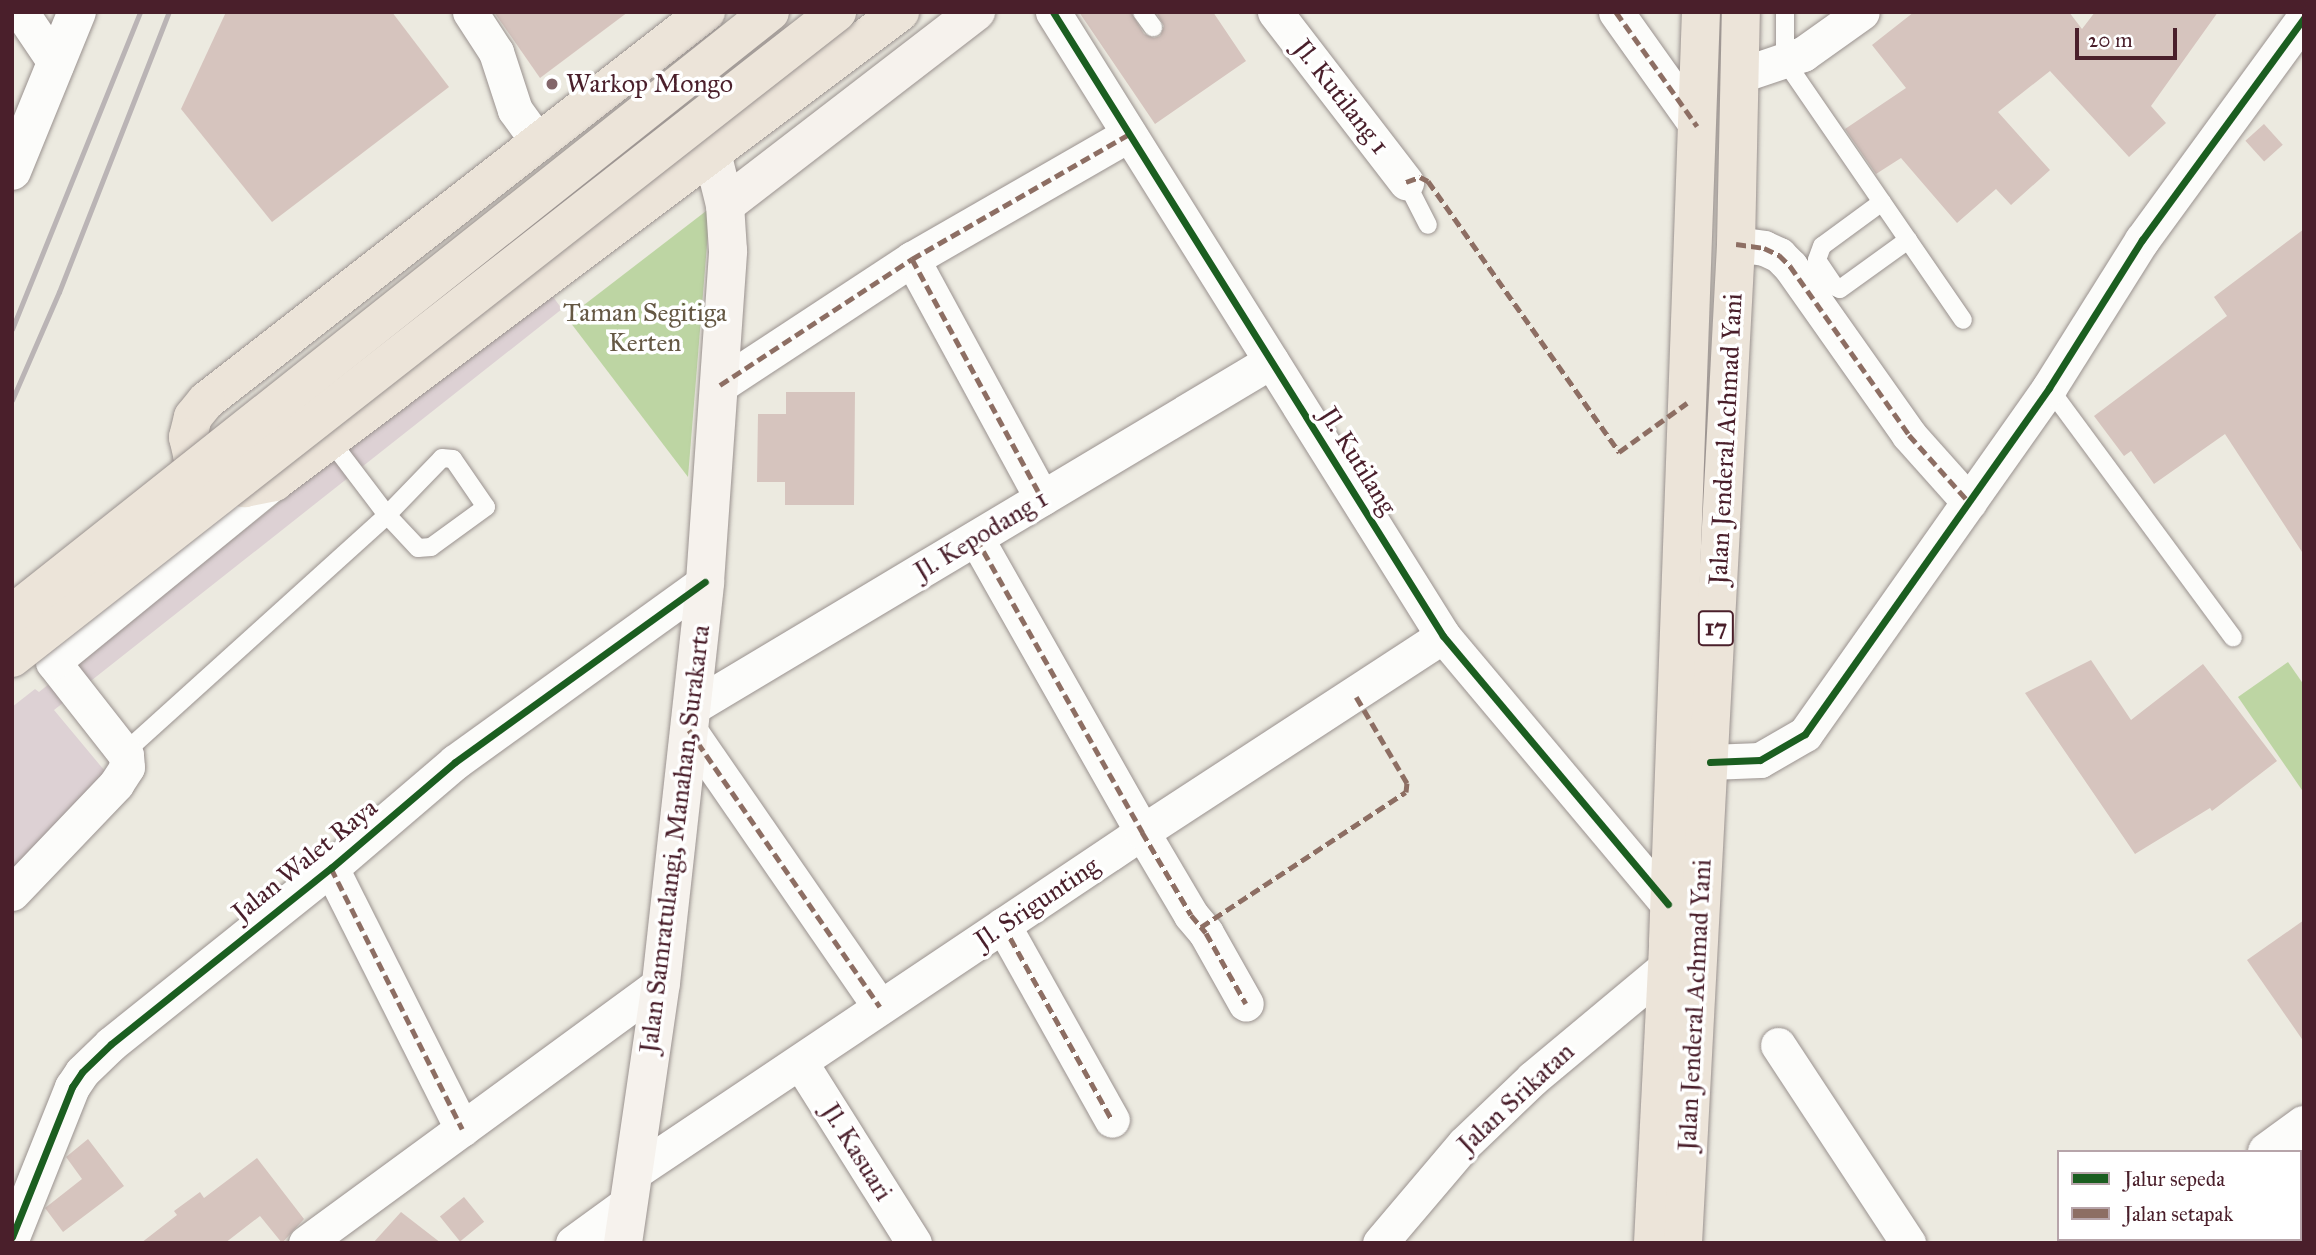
<!DOCTYPE html>
<style>
body{margin:0}
#map{position:relative;width:2316px;height:1255px;overflow:hidden;background:#eceae0;font-family:"IM FELL Great Primer",serif}
div>[style]{position:absolute}
[style*='--x']{left:calc(var(--x)*1px);top:calc(var(--y)*1px);width:calc(var(--w)*1px);rotate:calc(var(--a)*1deg)}
.industrial>*{inset:0;background:#ddd1d4}
.green>*{inset:0;background:#bdd5a3}
.building>*{inset:0;background:#d6c4be;transform-origin:0 0}
.roads{filter:drop-shadow(0 0 2px #9a928f) drop-shadow(0 0 2px #9a928f)}
.service>*{height:18px;margin:-9px;padding:0 9px;transform-origin:9px;border-radius:9px;background:#fcfcfa}
.minor>*{height:35px;margin:-17.5px;padding:0 17.5px;transform-origin:17.5px;border-radius:17.5px;background:#fcfcfa}
.tertiary>*{height:38px;margin:-19px;padding:0 19px;transform-origin:19px;border-radius:19px;background:#fcfcfa}
.secondary>*{height:38px;margin:-19px;padding:0 19px;transform-origin:19px;border-radius:19px;background:#f6f2ed}
.primary>*{height:38px;margin:-19px;padding:0 19px;transform-origin:19px;border-radius:19px;background:#ece4d9}
.trunk>*{height:38px;margin:-19px;padding:0 19px;transform-origin:19px;border-radius:19px;background:#ece4d9}
.rail>*{height:5px;margin:-2.5px;padding:0 2.5px;transform-origin:2.5px;border-radius:2.5px;background:#bab4b5}
.bridges{filter:drop-shadow(0 0 2px #9a928f) drop-shadow(0 0 2px #9a928f)}
.primary-bridge>*{height:38px;margin:-19px;padding:0 19px;transform-origin:19px;border-radius:19px;background:#ece4d9}
.trunk-bridge>*{height:38px;margin:-19px;padding:0 19px;transform-origin:19px;border-radius:19px;background:#ece4d9}
.quiet>*{height:5px;margin-top:-2.5px;transform-origin:0;background:repeating-linear-gradient(90deg,#8d6e63 0 10px,transparent 0 15px)}
.cycleway>*{height:7px;margin:-3.5px;padding:0 3.5px;transform-origin:3.5px;border-radius:3.5px;background:#1b5e20}
.dots>*{width:19px;height:19px;translate:-50% -50%;box-sizing:border-box;border:4px solid #fff;border-radius:50%}
span{translate:-50% -50%;white-space:nowrap;text-align:center;line-height:1.15;-webkit-text-stroke:7px #fff;paint-order:stroke}
.shield-label span{padding:2px 5px;background:#fff;border:2px solid;border-radius:5px;-webkit-text-stroke-width:0}
.shield-label{font-size:24px;color:#4a1f2b;font-weight:700}
.poi-label{font-size:26px;color:#4a1f2b}
.left{translate:0 -50%;text-align:left}
.street-label{font-size:26px;color:#4a1f2b}
.park-label{font-size:26px;color:#655844}
.frame{position:absolute;inset:0;border:14px solid #4a1f2b;pointer-events:none}
.legend{position:absolute;left:2057px;top:1150px;width:245px;height:91px;box-sizing:border-box;background:#fff;border:2px solid #b7a5aa;margin:0;padding:9px 12px;list-style:none;font-size:21px;color:#4a1f2b}
.legend li{display:flex;align-items:center;gap:14px;height:35px}
.legend b{width:35px;border:2px solid #b7a5aa}
.scale{position:absolute;left:2075px;top:28px;width:102px;height:32px;box-sizing:border-box;border:4px solid #4a1f2b;border-top:0;padding-left:9px;font-size:21px;line-height:24px;white-space:nowrap;color:#4a1f2b;-webkit-text-stroke:5px #fff;paint-order:stroke}
</style>
<div id="map">
<div class="industrial">
<div style="clip-path:polygon(548px 290px,562px 309px,54px 710px,109px 776px,12px 875px,12px 707px,35px 689px,39px 692px)"></div>
</div>
<div class="green">
<div style="clip-path:polygon(710px 208px,688px 477px,567px 318px)"></div>
<div style="clip-path:polygon(2288px 662px,2304px 685px,2304px 793px,2238px 697px)"></div>
</div>
<div class="building">
<div style="clip-path:polygon(226px 12px,392px 12px,449px 87px,272px 222px,181px 109px)"></div>
<div style="clip-path:polygon(494px 12px,628px 12px,540px 78px)"></div>
<div style="clip-path:polygon(1079px 12px,1131px 12px,1144px 34px,1154px 38px,1160px 36px,1164px 26px,1156px 12px,1213px 12px,1246px 61px,1155px 124px)"></div>
<div style="clip-path:polygon(1914px 12px,2069px 12px,2082px 29px,2095px 12px,2218px 12px,2151px 106px,2166px 123px,2129px 157px,2050px 71px,1998px 112px,2050px 170px,2011px 205px,1996px 189px,1957px 223px,1901px 158px,1876px 174px,1845px 129px,1906px 88px,1872px 45px)"></div>
<div style="left:2264px;top:124px;width:28px;height:25px;rotate:48deg"></div>
<div style="clip-path:polygon(2304px 229px,2304px 555px,2225px 434px,2154px 484px,2131px 451px,2124px 456px,2094px 416px,2227px 316px,2214px 297px)"></div>
<div style="clip-path:polygon(786px 392px,855px 392px,854px 505px,785px 505px,785px 482px,757px 482px,758px 414px,786px 414px)"></div>
<div style="clip-path:polygon(2091px 660px,2131px 720px,2203px 664px,2277px 761px,2212px 811px,2210px 808px,2135px 854px,2025px 693px)"></div>
<div style="clip-path:polygon(2304px 920px,2304px 1042px,2247px 960px)"></div>
<div style="clip-path:polygon(88px 1139px,124px 1186px,63px 1232px,45px 1208px,82px 1179px,66px 1157px)"></div>
<div style="clip-path:polygon(257px 1158px,304px 1219px,282px 1243px,260px 1216px,225px 1243px,141px 1243px,177px 1215px,174px 1211px,200px 1192px,204px 1198px)"></div>
<div style="left:464px;top:1197px;width:32px;height:31px;rotate:51deg"></div>
<div style="clip-path:polygon(401px 1212px,441px 1243px,373px 1243px)"></div>
</div>
<div class="roads">
<div class="service">
<div style="--x:1142;--y:12;--w:19;--a:54"></div>
<div style="--x:1785;--y:12;--w:49;--a:90"></div>
<div style="--x:1785;--y:61;--w:314;--a:55.5"></div>
<div style="--x:1406;--y:182;--w:48;--a:62.9"></div>
<div style="--x:1882;--y:202;--w:74;--a:143.7"></div>
<div style="--x:1822;--y:246;--w:15;--a:110"></div>
<div style="--x:1817;--y:260;--w:32;--a:56"></div>
<div style="--x:1835;--y:287;--w:5;--a:22"></div>
<div style="--x:1840;--y:289;--w:84;--a:-35.8"></div>
<div style="--x:2049;--y:388;--w:310;--a:53.6"></div>
<div style="--x:124;--y:753;--w:355;--a:-42.1"></div>
<div style="--x:387;--y:515;--w:79;--a:-46"></div>
<div style="--x:442;--y:458;--w:11;--a:5"></div>
<div style="--x:453;--y:459;--w:58;--a:55.5"></div>
<div style="--x:486;--y:507;--w:68;--a:144"></div>
<div style="--x:431;--y:547;--w:13;--a:176"></div>
<div style="--x:418;--y:548;--w:45;--a:-133.2"></div>
<div style="--x:387;--y:515;--w:94;--a:-127.2"></div>
</div>
<div class="minor">
<div style="--x:21;--y:12;--w:63;--a:56.1"></div>
<div style="--x:470;--y:12;--w:48;--a:57"></div>
<div style="--x:496;--y:52;--w:61;--a:71.9"></div>
<div style="--x:515;--y:110;--w:41;--a:54"></div>
<div style="--x:1053;--y:12;--w:736;--a:57.99"></div>
<div style="--x:1443;--y:636;--w:350;--a:50"></div>
<div style="--x:1275;--y:12;--w:215;--a:52.4"></div>
<div style="--x:1616;--y:12;--w:140;--a:54.6"></div>
<div style="--x:1738;--y:76;--w:69;--a:-18.7"></div>
<div style="--x:1803;--y:54;--w:72;--a:-35.4"></div>
<div style="--x:1736;--y:244;--w:28;--a:8"></div>
<div style="--x:1764;--y:248;--w:17;--a:25"></div>
<div style="--x:1779;--y:255;--w:16;--a:45"></div>
<div style="--x:1790;--y:266;--w:207;--a:54.8"></div>
<div style="--x:1909;--y:435;--w:90;--a:48.2"></div>
<div style="--x:912;--y:259;--w:272;--a:61.5"></div>
<div style="--x:720;--y:385;--w:230;--a:-33.3"></div>
<div style="--x:912;--y:259;--w:250;--a:-29.9"></div>
<div style="--x:976;--y:538;--w:338;--a:60.5"></div>
<div style="--x:1142;--y:832;--w:96;--a:59.4"></div>
<div style="--x:1191;--y:915;--w:23;--a:50"></div>
<div style="--x:1206;--y:933;--w:81;--a:60.6"></div>
<div style="--x:691;--y:708;--w:676;--a:-30.89"></div>
<div style="--x:689;--y:730;--w:336;--a:55.4"></div>
<div style="--x:1710;--y:762;--w:50;--a:-2.3"></div>
<div style="--x:1760;--y:760;--w:52;--a:-30"></div>
<div style="--x:1805;--y:734;--w:423;--a:-54.8"></div>
<div style="--x:2049;--y:388;--w:175;--a:-57.9"></div>
<div style="--x:2142;--y:240;--w:275;--a:-53.9"></div>
<div style="--x:331;--y:868;--w:292;--a:63.3"></div>
<div style="--x:12;--y:893;--w:151;--a:-46.3"></div>
<div style="--x:116;--y:784;--w:20;--a:-57"></div>
<div style="--x:127;--y:767;--w:12;--a:-95"></div>
<div style="--x:126;--y:755;--w:118;--a:-128.1"></div>
<div style="--x:53;--y:662;--w:285;--a:-39.2"></div>
<div style="--x:1003;--y:925;--w:223;--a:60.8"></div>
<div style="--x:1778;--y:1045;--w:237;--a:56.7"></div>
<div style="--x:800;--y:1062;--w:214;--a:57.8"></div>
<div style="--x:633;--y:1173;--w:613;--a:-33.82"></div>
<div style="--x:1142;--y:832;--w:359;--a:-33.1"></div>
<div style="--x:12;--y:1237;--w:162;--a:-68.2"></div>
<div style="--x:72;--y:1087;--w:18;--a:-56"></div>
<div style="--x:82;--y:1072;--w:40;--a:-44"></div>
<div style="--x:111;--y:1044;--w:282;--a:-38.7"></div>
<div style="--x:331;--y:868;--w:163;--a:-40.5"></div>
<div style="--x:455;--y:762;--w:308;--a:-35.8"></div>
<div style="--x:306;--y:1243;--w:440;--a:-36.2"></div>
<div style="--x:573;--y:1243;--w:68;--a:-36"></div>
<div style="--x:1380;--y:1243;--w:130;--a:-49.7"></div>
<div style="--x:1464;--y:1144;--w:95;--a:-43.7"></div>
<div style="--x:1533;--y:1078;--w:173;--a:-39.8"></div>
</div>
<div class="tertiary">
<div style="--x:12;--y:171;--w:172;--a:-67.8"></div>
<div style="--x:2267;--y:1152;--w:46;--a:-36.1"></div>
<div style="--x:2146;--y:1243;--w:6;--a:-45"></div>
</div>
<div class="secondary">
<div style="--x:725;--y:205;--w:317;--a:-37.6"></div>
<div style="--x:623;--y:1243;--w:263;--a:-81.7"></div>
<div style="--x:661;--y:983;--w:403;--a:-83.7"></div>
<div style="--x:705;--y:582;--w:332;--a:-86"></div>
<div style="--x:728;--y:251;--w:46;--a:-93.7"></div>
<div style="--x:725;--y:205;--w:54;--a:-104"></div>
</div>
<div class="primary">
<div style="--x:706;--y:12;--w:633;--a:142.12"></div>
<div style="--x:206;--y:401;--w:21;--a:129"></div>
<div style="--x:193;--y:417;--w:21;--a:104"></div>
<div style="--x:188;--y:437;--w:18;--a:77"></div>
<div style="--x:192;--y:455;--w:13;--a:51"></div>
<div style="--x:200;--y:465;--w:24;--a:35"></div>
<div style="--x:220;--y:479;--w:26;--a:21"></div>
<div style="--x:244;--y:488;--w:31;--a:-11"></div>
<div style="--x:274;--y:482;--w:783;--a:-36.9"></div>
</div>
<div class="trunk">
<div style="--x:1653;--y:1243;--w:301;--a:-87.1"></div>
<div style="--x:1668;--y:942;--w:931;--a:-87.97"></div>
<div style="--x:1683;--y:1243;--w:1000;--a:-86.96"></div>
<div style="--x:1736;--y:244;--w:232;--a:-88.8"></div>
</div>
</div>
<div class="rail">
<div style="--x:12;--y:329;--w:342;--a:-68"></div>
<div style="--x:12;--y:400;--w:118;--a:-66.5"></div>
<div style="--x:59;--y:292;--w:301;--a:-68.6"></div>
</div>
<div class="bridges">
<div class="primary-bridge">
<div style="--x:12;--y:658;--w:1048;--a:-38.06"></div>
</div>
<div class="trunk-bridge">
<div style="--x:12;--y:614;--w:968;--a:-38.46"></div>
</div>
</div>
<div class="quiet">
<div style="--x:1616;--y:12;--w:140;--a:54.6"></div>
<div style="--x:1406;--y:182;--w:15;--a:-20"></div>
<div style="--x:1420;--y:177;--w:9;--a:27"></div>
<div style="--x:1428;--y:181;--w:332;--a:54.8"></div>
<div style="--x:1619;--y:452;--w:84;--a:-35.8"></div>
<div style="--x:1736;--y:244;--w:28;--a:8"></div>
<div style="--x:1764;--y:248;--w:17;--a:25"></div>
<div style="--x:1779;--y:255;--w:16;--a:45"></div>
<div style="--x:1790;--y:266;--w:207;--a:54.8"></div>
<div style="--x:1909;--y:435;--w:90;--a:48.2"></div>
<div style="--x:912;--y:259;--w:272;--a:61.5"></div>
<div style="--x:720;--y:385;--w:230;--a:-33.3"></div>
<div style="--x:912;--y:259;--w:250;--a:-29.9"></div>
<div style="--x:976;--y:538;--w:338;--a:60.5"></div>
<div style="--x:1142;--y:832;--w:96;--a:59.4"></div>
<div style="--x:1191;--y:915;--w:23;--a:50"></div>
<div style="--x:1206;--y:933;--w:81;--a:60.6"></div>
<div style="--x:689;--y:730;--w:336;--a:55.4"></div>
<div style="--x:331;--y:868;--w:292;--a:63.3"></div>
<div style="--x:1003;--y:925;--w:223;--a:60.8"></div>
<div style="--x:1201;--y:927;--w:245;--a:-33.4"></div>
<div style="--x:1406;--y:792;--w:9;--a:-84"></div>
<div style="--x:1407;--y:783;--w:104;--a:-120.5"></div>
</div>
<div class="cycleway">
<div style="--x:1053;--y:12;--w:736;--a:57.99"></div>
<div style="--x:1443;--y:636;--w:350;--a:50"></div>
<div style="--x:1710;--y:762;--w:50;--a:-2.3"></div>
<div style="--x:1760;--y:760;--w:52;--a:-30"></div>
<div style="--x:1805;--y:734;--w:423;--a:-54.8"></div>
<div style="--x:2049;--y:388;--w:175;--a:-57.9"></div>
<div style="--x:2142;--y:240;--w:275;--a:-53.9"></div>
<div style="--x:12;--y:1237;--w:162;--a:-68.2"></div>
<div style="--x:72;--y:1087;--w:18;--a:-56"></div>
<div style="--x:82;--y:1072;--w:40;--a:-44"></div>
<div style="--x:111;--y:1044;--w:282;--a:-38.7"></div>
<div style="--x:331;--y:868;--w:163;--a:-40.5"></div>
<div style="--x:455;--y:762;--w:308;--a:-35.8"></div>
</div>
<div class="dots">
<div style="left:552px;top:84px;background:#83666a"></div>
</div>
<div class="shield-label">
<span style="left:1716px;top:628px">17</span>
</div>
<div class="poi-label">
<span class="left" style="left:566px;top:84px">Warkop Mongo</span>
</div>
<div class="street-label">
<span style="left:1341px;top:97px;rotate:52deg">Jl. Kutilang 1</span>
<span style="left:1726px;top:439px;rotate:-87deg">Jalan Jenderal Achmad Yani</span>
<span style="left:1358px;top:461px;rotate:58deg">Jl. Kutilang</span>
<span style="left:981px;top:535px;rotate:-31deg">Jl. Kepodang 1</span>
<span style="left:675px;top:839px;rotate:-83deg">Jalan Samratulangi, Manahan, Surakarta</span>
<span style="left:305px;top:860px;rotate:-39deg">Jalan Walet Raya</span>
<span style="left:1037px;top:903px;rotate:-34deg">Jl. Srigunting</span>
<span style="left:1695px;top:1005px;rotate:-87deg">Jalan Jenderal Achmad Yani</span>
<span style="left:1516px;top:1098px;rotate:-43deg">Jalan Srikatan</span>
<span style="left:857px;top:1152px;rotate:58deg">Jl. Kasuari</span>
</div>
<div class="park-label">
<span style="left:645px;top:328px">Taman Segitiga<br>Kerten</span>
</div>
<div class="frame"></div>
<ul class="legend">
<li><b style="height:9px;background:#1b5e20"></b>Jalur sepeda</li>
<li><b style="height:9px;background:#8d6e63"></b>Jalan setapak</li>
</ul>
<div class="scale">20 m</div>
</div>
